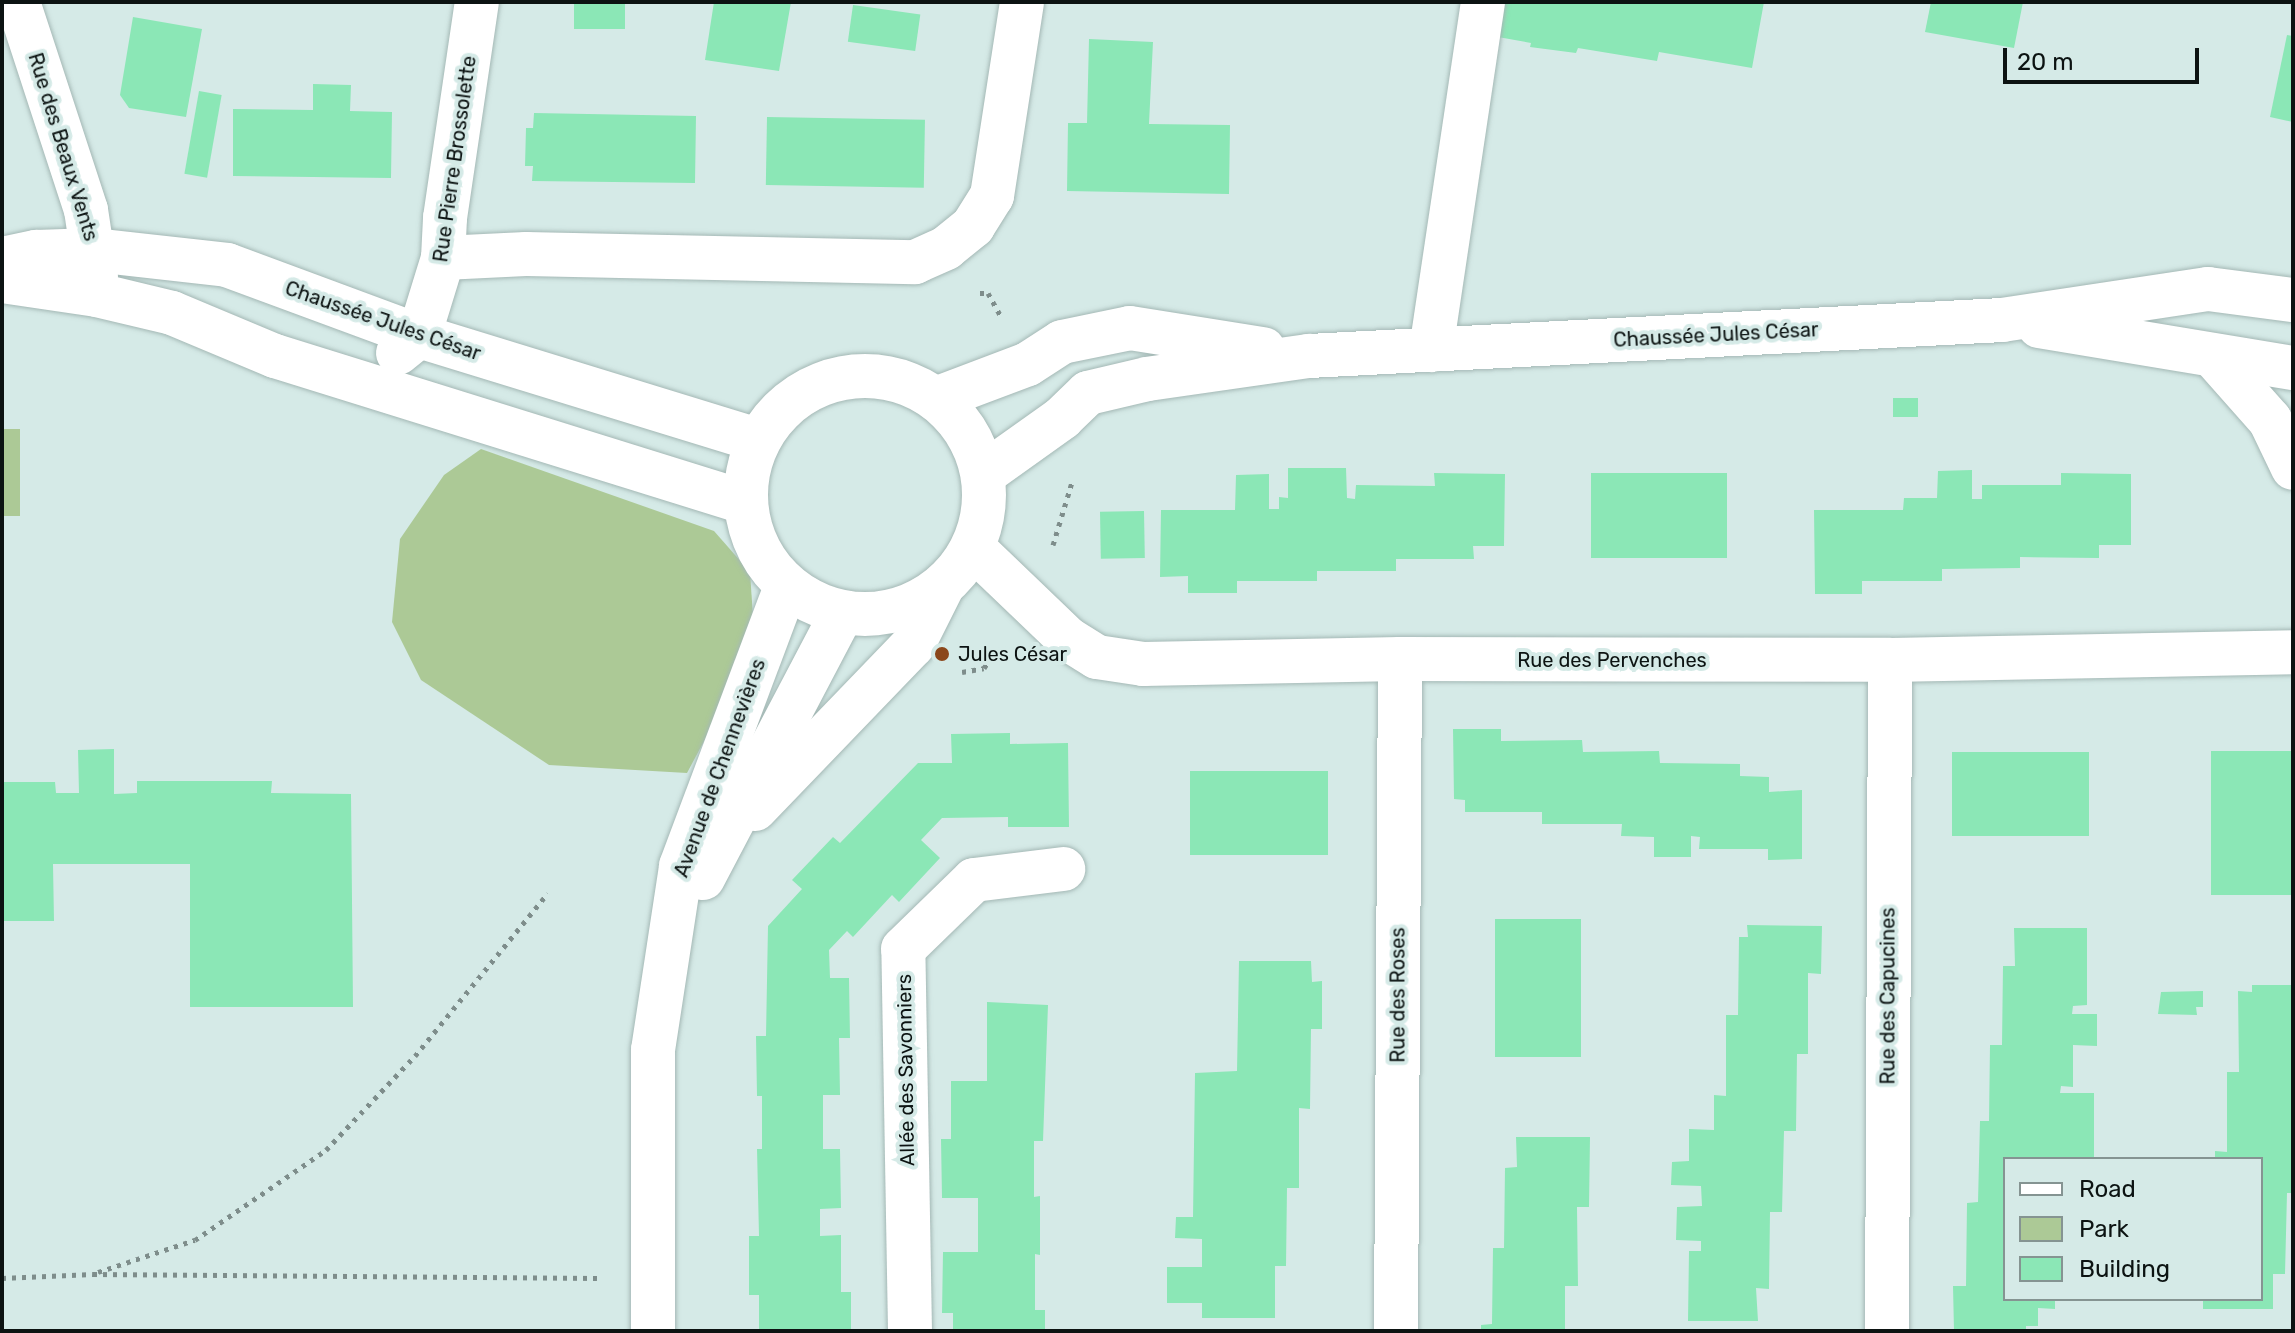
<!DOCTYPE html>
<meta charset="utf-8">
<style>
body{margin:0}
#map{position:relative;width:2295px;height:1333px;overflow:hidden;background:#d5eae7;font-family:Rubik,sans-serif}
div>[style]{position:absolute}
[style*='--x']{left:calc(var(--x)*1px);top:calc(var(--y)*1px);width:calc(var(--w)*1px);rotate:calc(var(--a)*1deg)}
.green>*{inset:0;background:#acc996;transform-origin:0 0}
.building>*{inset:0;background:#8be7b6;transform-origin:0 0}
.path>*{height:5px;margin-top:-2.5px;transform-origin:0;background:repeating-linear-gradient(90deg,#7e8d8b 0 4px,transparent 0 10px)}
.roads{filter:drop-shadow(0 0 2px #a4b8b5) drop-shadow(0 0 2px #a4b8b5)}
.minor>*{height:44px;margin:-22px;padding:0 22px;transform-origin:22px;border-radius:22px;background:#fff}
.minor>.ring{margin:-22px;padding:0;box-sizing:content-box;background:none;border:44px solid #fff;border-radius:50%}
.dots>*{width:22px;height:22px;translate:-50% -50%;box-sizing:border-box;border:4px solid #d5eae7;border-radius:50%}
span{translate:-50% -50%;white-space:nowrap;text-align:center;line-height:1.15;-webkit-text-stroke:8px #d5eae7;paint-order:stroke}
.street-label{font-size:20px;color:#0c1312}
.poi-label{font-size:20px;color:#0c1312}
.left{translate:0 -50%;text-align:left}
.frame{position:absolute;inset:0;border:4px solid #0c1312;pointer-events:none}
.legend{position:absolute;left:2003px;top:1157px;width:260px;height:144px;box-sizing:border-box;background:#d5eae7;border:2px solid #859492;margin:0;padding:10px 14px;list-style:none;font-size:24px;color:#0c1312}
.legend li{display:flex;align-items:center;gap:16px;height:40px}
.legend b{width:40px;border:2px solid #859492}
.scale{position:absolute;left:2003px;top:48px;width:196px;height:36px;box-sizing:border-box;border:4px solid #0c1312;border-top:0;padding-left:10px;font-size:24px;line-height:28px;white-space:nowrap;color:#0c1312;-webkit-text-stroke:6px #d5eae7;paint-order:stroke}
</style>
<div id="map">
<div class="green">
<div style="left:20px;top:429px;width:87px;height:18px;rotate:90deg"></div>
<div style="clip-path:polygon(481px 449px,714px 531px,750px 572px,753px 617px,731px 691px,687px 773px,549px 765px,421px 680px,392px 622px,400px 539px,444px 475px)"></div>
</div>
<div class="building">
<div style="left:574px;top:2px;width:51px;height:27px"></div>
<div style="clip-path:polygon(714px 2px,791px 2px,779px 71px,705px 60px)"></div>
<div style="clip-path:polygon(1504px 2px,1764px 2px,1752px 68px,1659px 52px,1657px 61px,1578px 48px,1576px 53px,1530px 47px,1531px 43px,1498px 37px)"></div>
<div style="clip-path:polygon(1931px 2px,2023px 2px,2014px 48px,1925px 32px)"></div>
<div style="left:853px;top:5px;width:68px;height:37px;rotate:8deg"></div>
<div style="clip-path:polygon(133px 17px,202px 29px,186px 117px,129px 108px,120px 95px)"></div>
<div style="clip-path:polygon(2287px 35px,2293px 36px,2293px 122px,2270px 117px)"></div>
<div style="clip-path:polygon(1089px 39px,1153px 42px,1149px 124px,1230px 125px,1229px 194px,1067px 191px,1068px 123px,1087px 123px)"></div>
<div style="clip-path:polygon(313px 84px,351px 85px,350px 111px,392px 112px,391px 178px,233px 176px,233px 109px,313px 110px)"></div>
<div style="left:199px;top:91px;width:23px;height:84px;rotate:10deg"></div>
<div style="clip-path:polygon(534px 113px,696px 116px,695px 183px,532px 181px,533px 166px,525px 166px,526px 128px,533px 128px)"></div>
<div style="left:767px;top:117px;width:158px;height:68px;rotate:1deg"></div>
<div style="left:1893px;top:398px;width:25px;height:19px"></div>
<div style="clip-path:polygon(1288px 468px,1346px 468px,1347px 498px,1355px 499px,1356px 485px,1435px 486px,1434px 473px,1505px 474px,1504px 546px,1473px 546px,1474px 559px,1396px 559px,1396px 571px,1317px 571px,1317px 581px,1237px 581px,1237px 593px,1188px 593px,1188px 576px,1160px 577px,1161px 510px,1235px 510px,1236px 475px,1269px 474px,1269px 509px,1279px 509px,1279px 497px,1288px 498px)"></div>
<div style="clip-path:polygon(1972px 470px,1972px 499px,1982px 499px,1982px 485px,2061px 485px,2061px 473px,2131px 474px,2131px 545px,2099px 545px,2099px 558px,2020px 557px,2020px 568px,1942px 569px,1942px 581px,1862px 581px,1862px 594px,1815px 594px,1814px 510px,1903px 510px,1904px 498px,1937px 498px,1938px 471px)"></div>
<div style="left:1591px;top:473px;width:136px;height:85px"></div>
<div style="left:1144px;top:511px;width:47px;height:44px;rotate:89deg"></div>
<div style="clip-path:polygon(1453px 729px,1501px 729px,1501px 741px,1582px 740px,1583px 752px,1659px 751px,1660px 763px,1740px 764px,1740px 776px,1769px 777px,1769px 792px,1802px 790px,1802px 859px,1768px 860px,1768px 849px,1699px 849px,1700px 837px,1691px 836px,1691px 857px,1654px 857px,1654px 837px,1621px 836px,1622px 824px,1542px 824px,1542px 812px,1465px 812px,1465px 800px,1454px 799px)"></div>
<div style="clip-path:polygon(1010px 733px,1010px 744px,1068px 743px,1069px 827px,1008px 827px,1008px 817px,942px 818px,921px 840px,940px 858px,899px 902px,892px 895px,853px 937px,847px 931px,829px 950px,830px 978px,849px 978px,850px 1038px,839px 1038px,840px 1095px,823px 1095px,823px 1149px,840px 1149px,841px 1208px,820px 1209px,820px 1236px,841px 1235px,841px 1292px,851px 1292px,851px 1331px,759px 1331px,759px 1295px,749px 1295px,749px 1236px,759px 1236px,757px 1149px,762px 1149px,762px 1096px,757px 1096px,756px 1036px,766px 1036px,768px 926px,802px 889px,792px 880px,833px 837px,840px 843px,918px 763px,952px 763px,951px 734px)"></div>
<div style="clip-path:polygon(114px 749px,114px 794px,137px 793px,137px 781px,272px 781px,271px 793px,351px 794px,353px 1007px,190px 1007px,190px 864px,53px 864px,54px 921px,2px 921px,2px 782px,55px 782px,56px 793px,79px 793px,78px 750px)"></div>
<div style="left:2211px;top:751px;width:82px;height:144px"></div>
<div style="left:1952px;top:752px;width:137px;height:84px"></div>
<div style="left:1190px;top:771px;width:138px;height:84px"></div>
<div style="left:1581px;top:919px;width:138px;height:86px;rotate:90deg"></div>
<div style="clip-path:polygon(1747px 925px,1822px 926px,1821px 974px,1808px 973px,1808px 1054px,1797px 1054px,1796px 1131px,1784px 1131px,1782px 1212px,1770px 1212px,1769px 1289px,1756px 1288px,1758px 1321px,1688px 1321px,1689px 1251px,1701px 1251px,1701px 1241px,1676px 1240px,1677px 1207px,1702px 1206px,1701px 1186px,1671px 1185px,1672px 1162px,1689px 1161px,1689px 1129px,1714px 1130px,1714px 1095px,1726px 1096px,1726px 1015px,1738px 1015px,1739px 937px,1748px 937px)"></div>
<div style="clip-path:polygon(2014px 928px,2087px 928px,2087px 1005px,2073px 1006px,2072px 1014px,2097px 1014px,2097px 1046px,2073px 1045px,2073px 1087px,2061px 1086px,2060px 1093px,2094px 1093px,2094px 1158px,2005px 1159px,2005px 1299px,2055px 1299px,2055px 1309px,2038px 1308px,2038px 1326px,2026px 1326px,2026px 1331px,1954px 1331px,1953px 1286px,1966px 1286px,1967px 1203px,1978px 1202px,1980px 1121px,1989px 1121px,1990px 1045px,2002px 1045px,2003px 966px,2015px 966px)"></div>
<div style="clip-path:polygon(1239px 961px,1311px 961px,1312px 982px,1322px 981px,1322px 1029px,1311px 1029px,1310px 1109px,1299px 1108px,1299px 1188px,1287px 1188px,1286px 1266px,1275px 1266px,1275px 1318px,1202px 1318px,1202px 1303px,1167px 1303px,1167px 1267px,1202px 1267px,1202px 1239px,1175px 1238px,1176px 1217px,1193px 1217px,1195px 1073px,1237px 1071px)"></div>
<div style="clip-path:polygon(2252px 985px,2293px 985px,2293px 1193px,2287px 1193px,2285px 1274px,2273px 1274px,2273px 1309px,2203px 1309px,2203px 1299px,2261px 1299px,2261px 1159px,2215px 1159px,2215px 1151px,2227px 1152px,2227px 1072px,2239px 1072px,2238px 991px,2252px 992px)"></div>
<div style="clip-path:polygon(2203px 991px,2203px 1007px,2196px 1007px,2197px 1015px,2158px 1014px,2161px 992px)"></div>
<div style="clip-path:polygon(987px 1002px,1048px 1005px,1043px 1141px,1034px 1141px,1034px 1197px,1040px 1196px,1040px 1255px,1035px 1254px,1035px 1310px,1045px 1310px,1045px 1331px,953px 1331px,953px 1313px,942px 1313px,943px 1252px,978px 1252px,978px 1198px,942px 1198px,941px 1139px,951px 1139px,951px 1081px,987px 1081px)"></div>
<div style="clip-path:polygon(1516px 1137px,1590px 1137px,1589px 1207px,1577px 1207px,1578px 1286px,1565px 1286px,1565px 1331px,1481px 1331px,1481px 1325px,1492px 1324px,1493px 1248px,1504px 1248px,1505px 1168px,1517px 1167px)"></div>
</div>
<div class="path">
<div style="--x:980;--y:293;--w:8;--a:0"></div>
<div style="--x:988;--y:293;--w:26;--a:61"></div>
<div style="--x:1053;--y:545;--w:66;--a:-73.2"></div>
<div style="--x:962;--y:672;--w:22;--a:-10"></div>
<div style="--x:984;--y:668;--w:23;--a:-56"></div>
<div style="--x:98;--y:1272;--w:102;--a:-18.3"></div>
<div style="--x:195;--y:1240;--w:159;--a:-34.5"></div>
<div style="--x:326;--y:1150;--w:129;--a:-46.6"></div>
<div style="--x:415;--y:1056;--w:210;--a:-50.8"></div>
<div style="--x:2;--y:1278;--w:91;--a:-2.5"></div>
<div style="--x:93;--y:1274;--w:504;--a:0.45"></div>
</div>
<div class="roads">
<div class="minor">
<div style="--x:18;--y:2;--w:219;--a:71.9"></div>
<div style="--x:86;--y:210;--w:67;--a:81.4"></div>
<div style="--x:443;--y:258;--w:83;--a:-2.8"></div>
<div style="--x:526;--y:254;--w:389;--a:1.2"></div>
<div style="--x:915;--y:262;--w:34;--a:-24"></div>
<div style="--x:946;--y:248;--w:35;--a:-39"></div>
<div style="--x:973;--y:226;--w:36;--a:-58"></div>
<div style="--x:992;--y:196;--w:196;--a:-81.2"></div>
<div style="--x:2;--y:259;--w:35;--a:-12"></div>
<div style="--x:36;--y:252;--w:58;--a:-2"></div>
<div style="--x:94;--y:250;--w:134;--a:6.4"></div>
<div style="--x:227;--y:265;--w:205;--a:20.3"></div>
<div style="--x:419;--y:336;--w:354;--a:17.1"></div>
<div style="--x:2;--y:281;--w:96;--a:8.4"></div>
<div style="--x:97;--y:295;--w:77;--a:13.5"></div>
<div style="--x:172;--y:313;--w:112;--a:22.7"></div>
<div style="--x:275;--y:356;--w:492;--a:17.3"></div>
<div style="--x:2039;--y:326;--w:257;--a:9.4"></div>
<div style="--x:1431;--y:350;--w:352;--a:-81.5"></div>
<div style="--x:398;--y:353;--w:27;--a:-39"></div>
<div style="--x:419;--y:336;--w:82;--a:-72.9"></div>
<div style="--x:443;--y:258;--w:40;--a:-87.1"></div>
<div style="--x:445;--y:218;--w:218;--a:-81.6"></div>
<div style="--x:2214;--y:357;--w:84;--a:48.4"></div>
<div style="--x:2270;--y:420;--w:53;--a:64.4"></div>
<div class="ring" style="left:746px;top:376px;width:194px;height:194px"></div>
<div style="--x:938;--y:398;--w:96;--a:-20.7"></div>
<div style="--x:1028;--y:364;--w:40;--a:-32.9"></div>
<div style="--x:1062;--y:342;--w:69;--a:-11.6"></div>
<div style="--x:1130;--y:328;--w:135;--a:9"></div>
<div style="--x:985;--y:473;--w:95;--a:-35.5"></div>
<div style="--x:1062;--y:418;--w:36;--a:-44"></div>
<div style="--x:1088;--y:393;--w:61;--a:-13.3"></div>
<div style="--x:1147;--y:379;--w:164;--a:-8.1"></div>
<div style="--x:1309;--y:356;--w:694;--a:-2.97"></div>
<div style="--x:2002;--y:320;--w:208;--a:-8.6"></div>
<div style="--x:2208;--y:289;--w:86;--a:7.4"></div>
<div style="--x:974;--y:549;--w:130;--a:43.8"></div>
<div style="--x:1068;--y:639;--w:34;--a:32"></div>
<div style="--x:1097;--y:657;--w:47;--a:8.7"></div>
<div style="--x:1143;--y:664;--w:257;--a:-1.1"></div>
<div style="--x:1400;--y:659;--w:490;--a:0.1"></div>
<div style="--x:1890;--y:660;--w:403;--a:-1.1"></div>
<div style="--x:755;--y:809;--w:228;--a:-46.1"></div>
<div style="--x:913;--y:645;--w:63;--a:-63.4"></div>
<div style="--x:703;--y:878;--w:299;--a:-62.3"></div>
<div style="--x:653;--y:1331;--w:281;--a:-90"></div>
<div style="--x:653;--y:1050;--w:186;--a:-81.3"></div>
<div style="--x:681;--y:866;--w:299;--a:-69.4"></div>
<div style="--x:910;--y:1331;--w:382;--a:-91"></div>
<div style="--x:903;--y:949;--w:99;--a:-44.2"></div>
<div style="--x:974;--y:880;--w:90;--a:-7"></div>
<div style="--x:1396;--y:1331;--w:672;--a:-89.66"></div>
<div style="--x:1887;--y:1331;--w:671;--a:-89.74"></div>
</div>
</div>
<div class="dots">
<div style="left:942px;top:654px;background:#8b471b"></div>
</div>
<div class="street-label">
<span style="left:63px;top:147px;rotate:73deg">Rue des Beaux Vents</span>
<span style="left:455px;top:159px;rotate:-82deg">Rue Pierre Brossolette</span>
<span style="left:383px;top:321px;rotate:19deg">Chaussée Jules César</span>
<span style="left:1716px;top:335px;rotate:-3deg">Chaussée Jules César</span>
<span style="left:1612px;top:660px">Rue des Pervenches</span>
<span style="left:720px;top:768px;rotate:-70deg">Avenue de Chennevières</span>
<span style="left:1398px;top:995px;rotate:-90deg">Rue des Roses</span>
<span style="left:1888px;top:996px;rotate:-90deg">Rue des Capucines</span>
<span style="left:906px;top:1070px;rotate:-91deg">Allée des Savonniers</span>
</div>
<div class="poi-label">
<span class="left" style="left:958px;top:654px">Jules César</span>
</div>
<div class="frame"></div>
<ul class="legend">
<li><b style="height:10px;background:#fff"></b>Road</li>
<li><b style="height:22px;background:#acc996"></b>Park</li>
<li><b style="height:22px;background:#8be7b6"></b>Building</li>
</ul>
<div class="scale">20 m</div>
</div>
